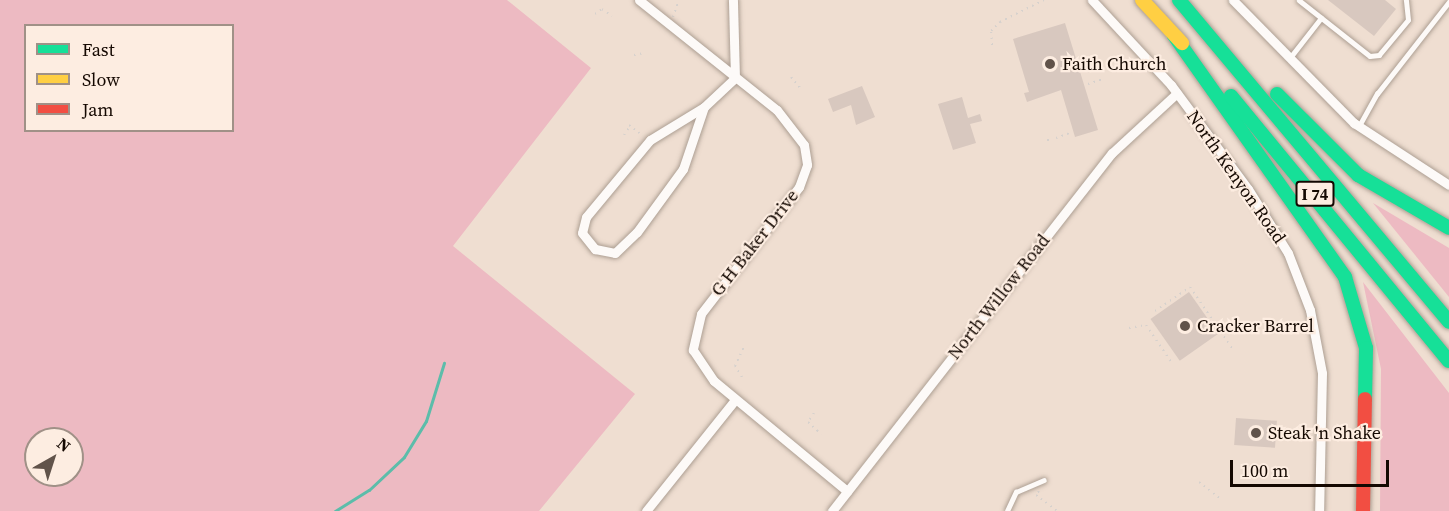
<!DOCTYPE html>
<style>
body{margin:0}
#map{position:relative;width:1449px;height:511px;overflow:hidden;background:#efded1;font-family:"Source Serif 4",serif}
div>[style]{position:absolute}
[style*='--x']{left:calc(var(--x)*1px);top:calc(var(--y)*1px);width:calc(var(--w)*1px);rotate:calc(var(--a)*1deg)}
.green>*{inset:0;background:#edbac2}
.stream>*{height:3px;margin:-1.5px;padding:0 1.5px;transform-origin:1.5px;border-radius:1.5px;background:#5cbdaa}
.building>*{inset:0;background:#d8c8bf;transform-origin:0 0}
.path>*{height:2px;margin-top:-1px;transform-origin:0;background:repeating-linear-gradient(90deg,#d6d1cd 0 1.5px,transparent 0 6px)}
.roads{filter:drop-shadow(0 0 2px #ad9f93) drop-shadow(0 0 2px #ad9f93)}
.lane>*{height:4.5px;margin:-2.25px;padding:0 2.25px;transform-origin:2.25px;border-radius:2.25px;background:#fdfaf8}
.street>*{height:9px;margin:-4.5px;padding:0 4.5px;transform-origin:4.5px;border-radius:4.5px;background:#fdfaf8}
.fast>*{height:14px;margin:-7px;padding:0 7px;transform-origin:7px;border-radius:7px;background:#16e098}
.slow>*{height:14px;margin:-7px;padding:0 7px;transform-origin:7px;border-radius:7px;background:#ffcf43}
.jam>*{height:14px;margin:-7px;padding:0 7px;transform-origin:7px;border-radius:7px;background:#f24e42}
.dots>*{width:16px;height:16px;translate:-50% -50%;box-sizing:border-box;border:3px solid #fdede1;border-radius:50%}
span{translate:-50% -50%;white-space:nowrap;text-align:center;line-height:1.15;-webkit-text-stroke:4.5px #fdede1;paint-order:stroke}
.shield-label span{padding:2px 4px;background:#fdede1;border:2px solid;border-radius:4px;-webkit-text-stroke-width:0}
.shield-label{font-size:16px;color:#140801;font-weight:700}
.poi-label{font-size:18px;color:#140801}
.left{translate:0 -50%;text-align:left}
.street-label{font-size:18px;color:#140801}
.legend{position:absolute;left:24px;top:24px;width:210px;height:108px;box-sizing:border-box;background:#fdede1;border:2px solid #a09187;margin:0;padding:8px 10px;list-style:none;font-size:18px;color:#140801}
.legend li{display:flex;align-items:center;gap:12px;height:30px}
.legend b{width:30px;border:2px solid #a09187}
.north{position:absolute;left:24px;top:427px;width:60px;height:60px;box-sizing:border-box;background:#fdede1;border:2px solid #a09187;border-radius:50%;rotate:39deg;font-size:16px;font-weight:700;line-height:24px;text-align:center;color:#140801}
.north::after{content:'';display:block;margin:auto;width:21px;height:27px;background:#61534a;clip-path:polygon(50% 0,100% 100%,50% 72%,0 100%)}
.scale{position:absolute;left:1230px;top:460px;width:159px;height:27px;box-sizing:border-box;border:3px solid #140801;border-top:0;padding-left:8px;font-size:18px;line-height:21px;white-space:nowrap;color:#140801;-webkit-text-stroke:4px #fdede1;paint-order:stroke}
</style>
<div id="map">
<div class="green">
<div style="clip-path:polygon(evenodd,0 0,507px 0,591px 68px,453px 246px,635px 394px,539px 511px,0 511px,0 0,26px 26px,232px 26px,232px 130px,26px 130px,26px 26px,0 0,36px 439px,72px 439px,72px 475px,36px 475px,36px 439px)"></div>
<div style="clip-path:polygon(1373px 203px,1449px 248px,1449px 297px)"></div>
<div style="clip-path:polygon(1363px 282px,1449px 393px,1449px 511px,1380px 511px,1381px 369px)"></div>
</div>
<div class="stream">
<div style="--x:335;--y:511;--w:40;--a:-32"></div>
<div style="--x:369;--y:490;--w:48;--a:-43.3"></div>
<div style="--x:404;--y:457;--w:42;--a:-58.6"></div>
<div style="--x:426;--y:421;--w:61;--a:-72.8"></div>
</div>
<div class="building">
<div style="clip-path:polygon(1328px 0,1385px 0,1396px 9px,1374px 36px)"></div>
<div style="clip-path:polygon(1065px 23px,1098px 130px,1075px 137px,1061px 90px,1027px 102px,1024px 93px,1029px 92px,1013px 39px)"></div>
<div style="clip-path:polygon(862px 86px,875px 117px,856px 125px,851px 105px,833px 112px,828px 99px)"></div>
<div style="clip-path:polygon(962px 97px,968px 118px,980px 114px,982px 121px,970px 124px,976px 143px,953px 150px,938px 104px)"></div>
<div style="left:1189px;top:292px;width:51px;height:47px;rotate:55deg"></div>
<div style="left:1236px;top:418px;width:41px;height:27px;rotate:4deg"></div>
</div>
<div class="path">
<div style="--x:595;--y:14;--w:9;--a:-36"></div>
<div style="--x:602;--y:9;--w:12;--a:35"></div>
<div style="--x:673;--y:17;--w:18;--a:-71"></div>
<div style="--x:992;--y:45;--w:14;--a:-94"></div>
<div style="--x:991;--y:31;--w:13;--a:-45"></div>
<div style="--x:1000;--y:22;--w:49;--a:-26.6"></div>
<div style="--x:634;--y:55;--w:10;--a:-11"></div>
<div style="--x:791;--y:77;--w:16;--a:50"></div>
<div style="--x:1088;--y:84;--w:16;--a:-18"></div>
<div style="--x:629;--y:125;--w:18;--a:38"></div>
<div style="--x:624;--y:135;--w:11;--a:-56"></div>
<div style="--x:1056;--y:138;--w:15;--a:-20"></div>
<div style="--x:1047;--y:140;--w:3;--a:0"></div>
<div style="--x:1155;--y:311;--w:42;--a:-34.4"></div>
<div style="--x:1190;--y:287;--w:74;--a:55.5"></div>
<div style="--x:1129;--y:328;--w:17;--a:-10"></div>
<div style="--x:1146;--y:325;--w:46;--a:55.6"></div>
<div style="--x:742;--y:377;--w:13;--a:-122"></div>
<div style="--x:735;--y:366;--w:23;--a:-65"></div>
<div style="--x:814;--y:413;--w:11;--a:124"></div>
<div style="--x:808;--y:422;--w:18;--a:43"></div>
<div style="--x:1199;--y:482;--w:28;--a:38"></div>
<div style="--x:1039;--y:491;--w:5;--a:127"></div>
<div style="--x:1036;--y:495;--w:26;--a:37"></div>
</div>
<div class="roads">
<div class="lane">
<div style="--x:1299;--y:0;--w:90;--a:38.3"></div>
<div style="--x:1370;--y:56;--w:9;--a:-6"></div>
<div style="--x:1379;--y:55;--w:45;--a:-50.4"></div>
<div style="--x:1408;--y:20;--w:20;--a:-96"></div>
<div style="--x:1289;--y:59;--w:52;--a:-52"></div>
<div style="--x:1359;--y:126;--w:37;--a:-61"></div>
<div style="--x:1377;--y:94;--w:117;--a:-52"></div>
<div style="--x:1007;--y:511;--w:21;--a:-65"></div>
<div style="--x:1016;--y:492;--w:30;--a:-23"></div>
</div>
<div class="street">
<div style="--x:639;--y:0;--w:176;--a:38.6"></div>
<div style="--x:777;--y:110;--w:44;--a:52.4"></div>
<div style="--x:804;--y:145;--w:20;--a:81"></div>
<div style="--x:807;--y:165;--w:23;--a:110"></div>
<div style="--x:799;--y:187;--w:160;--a:127.7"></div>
<div style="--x:701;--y:314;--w:37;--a:103"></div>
<div style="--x:693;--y:350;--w:37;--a:56"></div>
<div style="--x:714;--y:381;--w:173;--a:39.6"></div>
<div style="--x:1092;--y:0;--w:116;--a:47.1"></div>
<div style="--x:1171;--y:85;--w:129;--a:53.5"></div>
<div style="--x:1248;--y:189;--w:75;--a:58"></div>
<div style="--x:1288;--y:253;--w:61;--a:68.9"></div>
<div style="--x:1310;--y:310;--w:64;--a:79.2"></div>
<div style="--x:1322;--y:373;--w:138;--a:91.2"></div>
<div style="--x:1233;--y:0;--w:173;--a:45.5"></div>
<div style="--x:1354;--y:123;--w:113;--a:33.1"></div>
<div style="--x:704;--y:107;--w:63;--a:148.6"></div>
<div style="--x:650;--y:140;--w:100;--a:129.7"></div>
<div style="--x:586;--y:217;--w:16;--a:104"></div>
<div style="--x:582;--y:233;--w:21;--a:51"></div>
<div style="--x:595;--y:249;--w:20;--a:11"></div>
<div style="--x:615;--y:253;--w:30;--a:-44"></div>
<div style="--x:637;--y:232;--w:78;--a:-53.9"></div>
<div style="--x:683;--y:169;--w:65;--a:-71.3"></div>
<div style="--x:704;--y:107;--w:42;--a:-43.1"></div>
<div style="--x:735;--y:78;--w:78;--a:-91.5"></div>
<div style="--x:646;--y:511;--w:142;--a:-51.3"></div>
<div style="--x:832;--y:511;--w:454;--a:-52"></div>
<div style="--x:1112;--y:153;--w:88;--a:-42.7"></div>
</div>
<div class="fast">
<div style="--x:1179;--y:0;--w:420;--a:50"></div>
<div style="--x:1173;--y:34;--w:298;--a:54.7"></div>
<div style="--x:1345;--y:277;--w:74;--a:73.5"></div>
<div style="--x:1366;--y:348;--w:51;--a:91.1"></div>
<div style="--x:1277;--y:94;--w:115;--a:45"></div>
<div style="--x:1358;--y:175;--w:105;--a:30.2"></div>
<div style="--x:1231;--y:96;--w:343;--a:50.6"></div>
</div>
<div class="slow">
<div style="--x:1142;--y:0;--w:59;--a:47.1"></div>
</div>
<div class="jam">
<div style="--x:1363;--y:511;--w:112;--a:-89"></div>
</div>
</div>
<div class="dots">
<div style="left:1050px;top:64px;background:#61534a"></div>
<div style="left:1185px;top:326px;background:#61534a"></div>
<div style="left:1256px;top:433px;background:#61534a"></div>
</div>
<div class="shield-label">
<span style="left:1315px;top:194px">I 74</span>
</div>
<div class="poi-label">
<span class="left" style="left:1062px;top:64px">Faith Church</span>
<span class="left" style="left:1197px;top:326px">Cracker Barrel</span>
<span class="left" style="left:1268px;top:433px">Steak 'n Shake</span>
</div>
<div class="street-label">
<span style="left:1236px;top:177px;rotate:55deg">North Kenyon Road</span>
<span style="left:755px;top:243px;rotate:-52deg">G H Baker Drive</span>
<span style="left:999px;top:297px;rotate:-52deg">North Willow Road</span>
</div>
<ul class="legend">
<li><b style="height:8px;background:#16e098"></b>Fast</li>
<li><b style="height:8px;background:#ffcf43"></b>Slow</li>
<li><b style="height:8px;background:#f24e42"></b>Jam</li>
</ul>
<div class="north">N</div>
<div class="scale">100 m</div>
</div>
